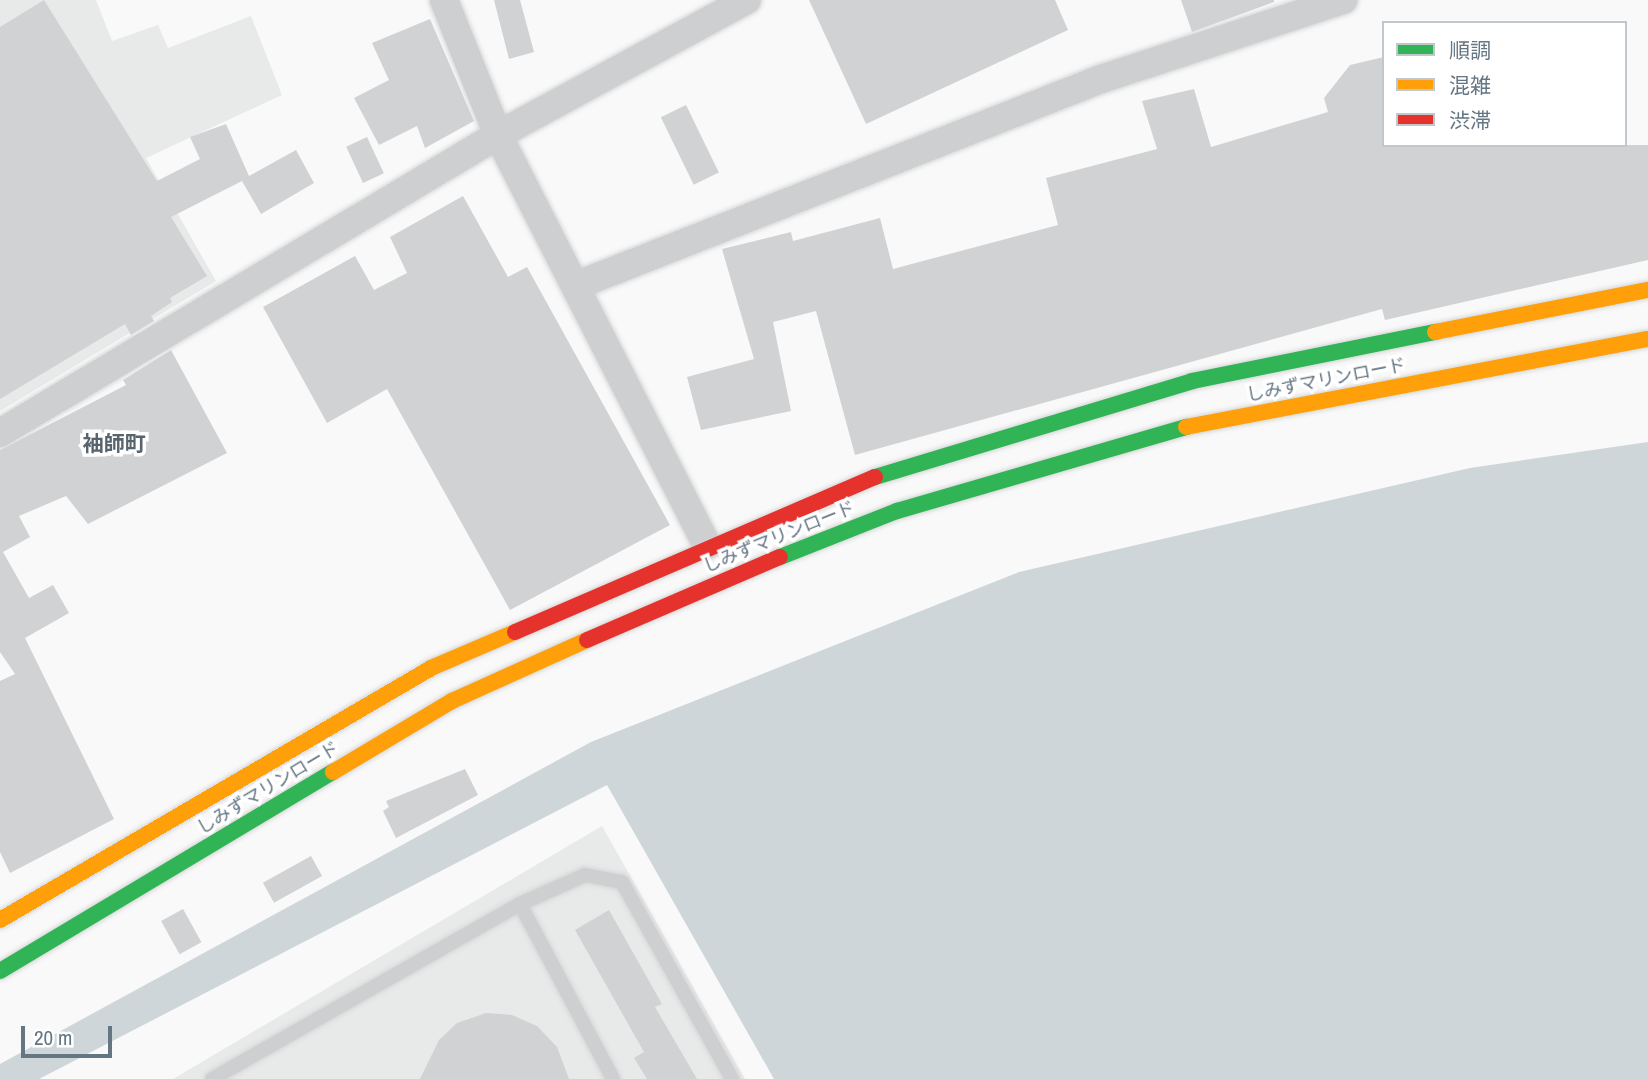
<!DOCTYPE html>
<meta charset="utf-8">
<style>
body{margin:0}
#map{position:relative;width:1648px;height:1079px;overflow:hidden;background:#f9f9f9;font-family:"Archivo Narrow","Noto Sans JP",sans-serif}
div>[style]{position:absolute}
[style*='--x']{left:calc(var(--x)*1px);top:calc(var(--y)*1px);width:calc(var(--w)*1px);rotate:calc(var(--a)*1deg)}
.built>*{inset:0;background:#e8e9e9}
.water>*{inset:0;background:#ced6d9}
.building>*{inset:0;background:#d0d2d3;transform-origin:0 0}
.roads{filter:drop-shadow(0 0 2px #d5d6d7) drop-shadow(0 0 2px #d5d6d7)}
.lane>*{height:14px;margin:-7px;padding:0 7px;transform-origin:7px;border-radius:7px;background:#cecfd0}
.street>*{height:28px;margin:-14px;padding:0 14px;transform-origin:14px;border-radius:14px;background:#cecfd0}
.fast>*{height:16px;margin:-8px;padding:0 8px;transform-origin:8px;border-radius:8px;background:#30b455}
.slow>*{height:16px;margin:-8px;padding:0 8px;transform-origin:8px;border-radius:8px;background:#ff9f0a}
.jam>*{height:16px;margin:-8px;padding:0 8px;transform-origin:8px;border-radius:8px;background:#e5322d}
span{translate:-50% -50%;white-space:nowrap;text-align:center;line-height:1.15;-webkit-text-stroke:7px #fff;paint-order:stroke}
.street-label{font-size:18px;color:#657683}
.quarter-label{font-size:21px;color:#57646e;font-weight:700}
.legend{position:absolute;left:1382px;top:21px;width:245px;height:126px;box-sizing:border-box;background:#fff;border:2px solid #c1c8cd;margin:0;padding:9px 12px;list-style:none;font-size:21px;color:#657683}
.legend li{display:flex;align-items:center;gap:14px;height:35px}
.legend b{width:35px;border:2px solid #c1c8cd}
.scale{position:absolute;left:21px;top:1026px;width:91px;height:32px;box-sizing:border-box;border:4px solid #657683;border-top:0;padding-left:9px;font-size:21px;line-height:24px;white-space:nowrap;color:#657683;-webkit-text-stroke:5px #fff;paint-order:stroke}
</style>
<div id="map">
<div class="built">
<div style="clip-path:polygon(0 0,96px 0,112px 41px,158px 25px,168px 48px,251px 16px,282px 95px,146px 158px,216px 281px,0 411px)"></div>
<div style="clip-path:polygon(602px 826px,745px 1079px,173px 1079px)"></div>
</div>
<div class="water">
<div style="clip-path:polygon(1648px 442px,1648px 1079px,774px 1079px,607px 785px,39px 1079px,0 1079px,0 1064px,591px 742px,1019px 572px,1470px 468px)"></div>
</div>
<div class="building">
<div style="clip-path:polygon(44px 0,157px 181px,200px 159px,190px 137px,226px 124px,249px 176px,296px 150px,314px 183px,261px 214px,242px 181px,171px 217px,207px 276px,170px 298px,172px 302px,151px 316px,154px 321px,131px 335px,125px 324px,0 399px,0 27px)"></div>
<div style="clip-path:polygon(494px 0,520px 0,534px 52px,509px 59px)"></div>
<div style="clip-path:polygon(809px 0,1055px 0,1068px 30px,866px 124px)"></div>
<div style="clip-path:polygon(1181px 0,1274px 0,1274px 2px,1192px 32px)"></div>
<div style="clip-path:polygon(430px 19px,474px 121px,425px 148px,417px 126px,379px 145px,354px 98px,389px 80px,372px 43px)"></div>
<div style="clip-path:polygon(1384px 57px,1384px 145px,1648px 145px,1648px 260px,1385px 320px,1382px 309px,855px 455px,816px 311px,773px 322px,791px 411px,701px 430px,687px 377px,754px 359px,722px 249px,791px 232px,793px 241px,880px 218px,893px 269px,1058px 225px,1046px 178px,1157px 149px,1142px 101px,1194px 89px,1211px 147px,1328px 112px,1324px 98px,1350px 65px)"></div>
<div style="left:686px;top:105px;width:75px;height:28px;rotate:64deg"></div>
<div style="left:367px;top:137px;width:40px;height:23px;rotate:65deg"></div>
<div style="clip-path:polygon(463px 196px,508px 277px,527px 267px,670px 525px,510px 610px,387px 389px,327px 423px,263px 307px,355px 256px,374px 290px,407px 273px,390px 237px)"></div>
<div style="clip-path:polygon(171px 350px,227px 453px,88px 524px,66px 496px,19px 516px,30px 537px,3px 552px,29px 598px,53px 585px,69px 613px,25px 638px,114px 819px,10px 873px,0 852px,0 681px,15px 674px,0 652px,0 450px,126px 385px,123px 380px)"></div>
<div style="clip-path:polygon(465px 769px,478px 795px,396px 838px,383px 811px,389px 807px,386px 801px)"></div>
<div style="left:311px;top:856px;width:23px;height:55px;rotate:61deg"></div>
<div style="left:183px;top:909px;width:38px;height:25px;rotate:61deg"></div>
<div style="clip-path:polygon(609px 910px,662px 1004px,655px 1007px,697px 1079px,647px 1079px,634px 1058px,644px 1052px,575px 930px)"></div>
<div style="clip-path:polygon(486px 1013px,512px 1015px,537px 1026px,557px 1047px,569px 1079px,420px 1079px,439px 1040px,457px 1023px)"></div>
</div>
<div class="roads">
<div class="lane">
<div style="--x:520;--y:904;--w:71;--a:-24"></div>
<div style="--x:585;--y:875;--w:38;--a:11"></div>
<div style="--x:622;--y:882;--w:226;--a:60.8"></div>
<div style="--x:212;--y:1079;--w:354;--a:-29.6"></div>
<div style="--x:520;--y:904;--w:198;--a:62"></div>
</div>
<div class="street">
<div style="--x:444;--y:0;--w:145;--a:68.2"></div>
<div style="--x:498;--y:135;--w:460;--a:63"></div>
<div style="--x:575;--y:286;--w:565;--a:-21.48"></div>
<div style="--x:1101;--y:79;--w:255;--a:-18.1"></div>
<div style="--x:0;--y:433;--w:580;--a:-30.9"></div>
<div style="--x:498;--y:135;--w:283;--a:-28.5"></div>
</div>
<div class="fast">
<div style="--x:875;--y:477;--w:331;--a:-16.8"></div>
<div style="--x:1192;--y:381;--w:248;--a:-11.4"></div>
<div style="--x:780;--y:557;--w:126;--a:-21.5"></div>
<div style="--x:897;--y:511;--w:301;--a:-16.2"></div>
<div style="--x:0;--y:971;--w:388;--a:-30.9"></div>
</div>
<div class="slow">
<div style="--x:1435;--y:332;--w:217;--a:-11.2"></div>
<div style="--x:1186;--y:427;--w:470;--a:-10.8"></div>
<div style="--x:333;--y:772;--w:139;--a:-30.8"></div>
<div style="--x:452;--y:701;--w:148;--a:-24.3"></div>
<div style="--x:0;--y:920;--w:499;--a:-30.3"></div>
<div style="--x:431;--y:668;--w:91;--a:-23.2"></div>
</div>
<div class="jam">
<div style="--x:515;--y:632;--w:392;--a:-23.3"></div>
<div style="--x:587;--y:640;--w:210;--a:-23.3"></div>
</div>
</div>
<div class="street-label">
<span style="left:1326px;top:380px;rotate:-11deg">しみずマリンロード</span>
<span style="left:779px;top:537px;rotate:-22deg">しみずマリンロード</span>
<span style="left:268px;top:788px;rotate:-31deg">しみずマリンロード</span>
</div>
<div class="quarter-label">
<span style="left:114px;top:444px">袖師町</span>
</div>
<ul class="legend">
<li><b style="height:9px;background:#30b455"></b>順調</li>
<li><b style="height:9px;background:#ff9f0a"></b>混雑</li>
<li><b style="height:9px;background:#e5322d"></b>渋滞</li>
</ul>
<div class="scale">20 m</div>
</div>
